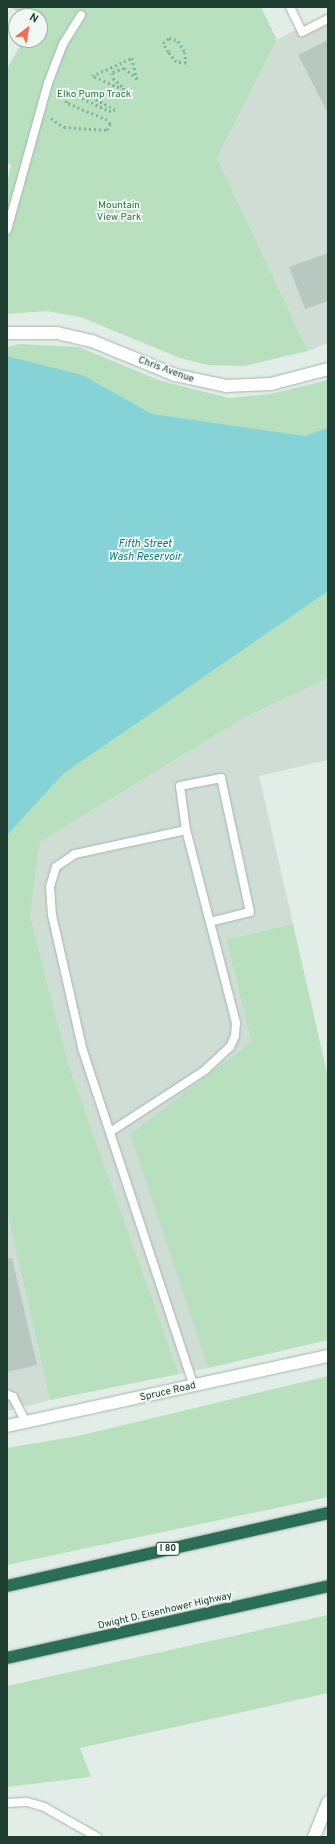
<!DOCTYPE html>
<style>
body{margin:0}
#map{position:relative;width:335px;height:1844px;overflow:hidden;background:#e1ede6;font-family:Overpass,sans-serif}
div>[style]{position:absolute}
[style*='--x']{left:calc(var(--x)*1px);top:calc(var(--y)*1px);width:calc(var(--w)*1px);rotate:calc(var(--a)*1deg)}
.built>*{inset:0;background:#cfddd5}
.green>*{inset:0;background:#b8e0bf}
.water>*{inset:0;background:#85d3d6}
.building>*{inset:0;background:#b6c8bf}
.path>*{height:2.5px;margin-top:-1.25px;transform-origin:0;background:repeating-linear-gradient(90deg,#7fb39d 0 2px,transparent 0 5px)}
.roads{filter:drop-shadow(0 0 1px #a3b5ad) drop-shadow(0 0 1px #a3b5ad)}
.service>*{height:8px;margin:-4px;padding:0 4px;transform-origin:4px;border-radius:4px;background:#fff}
.minor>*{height:12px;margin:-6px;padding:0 6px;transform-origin:6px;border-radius:6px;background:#fff}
.tertiary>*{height:12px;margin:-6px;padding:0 6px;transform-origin:6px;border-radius:6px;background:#fff}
.secondary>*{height:12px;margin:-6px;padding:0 6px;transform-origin:6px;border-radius:6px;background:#fff}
.motorway>*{height:12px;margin:-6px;padding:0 6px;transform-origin:6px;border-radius:6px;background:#2a6e58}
span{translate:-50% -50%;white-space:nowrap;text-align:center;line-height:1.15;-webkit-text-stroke:3.5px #f2f9f5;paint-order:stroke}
.shield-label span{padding:1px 3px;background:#f2f9f5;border:1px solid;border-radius:3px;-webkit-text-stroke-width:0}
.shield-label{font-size:9px;color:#203f33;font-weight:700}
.park-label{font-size:10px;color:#27793e}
.street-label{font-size:10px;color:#203f33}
.water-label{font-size:11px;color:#157a80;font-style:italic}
.frame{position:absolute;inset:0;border:8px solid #203f33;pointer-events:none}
.north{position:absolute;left:8px;top:8px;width:40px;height:40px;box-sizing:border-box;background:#f2f9f5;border:1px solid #9eafa7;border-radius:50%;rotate:31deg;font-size:11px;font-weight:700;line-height:16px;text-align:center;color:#203f33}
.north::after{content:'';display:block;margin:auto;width:14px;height:18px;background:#fc6750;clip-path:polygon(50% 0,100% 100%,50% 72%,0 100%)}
</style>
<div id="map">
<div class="built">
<div style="clip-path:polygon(328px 13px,328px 343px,308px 351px,217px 158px,277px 40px)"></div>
<div style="clip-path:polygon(328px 678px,328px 760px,259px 776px,293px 924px,226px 941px,251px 1042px,131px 1134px,208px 1368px,179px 1374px,68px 1063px,30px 915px,40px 842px,244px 718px)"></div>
<div style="clip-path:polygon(7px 1211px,50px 1400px,7px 1411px)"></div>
</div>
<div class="green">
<div style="clip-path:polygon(11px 7px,261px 7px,277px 40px,217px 158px,308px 351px,245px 366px,208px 365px,180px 358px,83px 318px,48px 311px,7px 314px,7px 183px,11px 165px,7px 162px,7px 69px,23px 40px,40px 40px,40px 16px,24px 16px)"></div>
<div style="clip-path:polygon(19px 344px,79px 347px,161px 381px,229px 398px,270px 394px,328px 380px,328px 678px,244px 718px,40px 842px,30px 915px,68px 1063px,179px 1374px,50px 1400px,7px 1211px,7px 347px)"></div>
<div style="clip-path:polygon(293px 924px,328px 1077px,328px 1340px,208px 1368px,130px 1134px,251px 1042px,226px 940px)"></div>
<div style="clip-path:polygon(328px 1376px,328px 1497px,7px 1565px,7px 1448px,78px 1436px)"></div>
<div style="clip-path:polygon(328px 1615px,328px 1693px,80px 1748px,91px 1777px,7px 1787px,7px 1686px)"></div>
</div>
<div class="water">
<div style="clip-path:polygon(7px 356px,82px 375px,152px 414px,305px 436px,328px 428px,328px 591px,63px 774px,7px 835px)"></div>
</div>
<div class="building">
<div style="clip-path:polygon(328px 40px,328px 113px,298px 55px)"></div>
<div style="clip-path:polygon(328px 253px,328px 301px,305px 309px,289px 267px)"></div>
<div style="clip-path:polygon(7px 1258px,12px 1258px,37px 1365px,7px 1372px)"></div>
</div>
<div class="path">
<div style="--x:169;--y:38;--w:9;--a:18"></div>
<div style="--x:178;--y:41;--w:13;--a:58"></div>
<div style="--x:185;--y:52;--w:11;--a:85"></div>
<div style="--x:186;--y:63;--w:10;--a:-174"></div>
<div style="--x:176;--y:62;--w:13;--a:-129"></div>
<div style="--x:168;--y:52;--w:10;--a:-119"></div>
<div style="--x:163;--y:43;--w:8;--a:-40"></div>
<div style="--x:132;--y:58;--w:22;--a:77"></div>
<div style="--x:137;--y:79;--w:17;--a:-140"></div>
<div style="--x:124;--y:68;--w:13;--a:157"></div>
<div style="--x:112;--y:73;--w:5;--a:79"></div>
<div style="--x:113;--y:78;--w:21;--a:43"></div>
<div style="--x:128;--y:92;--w:39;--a:-156"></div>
<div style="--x:92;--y:76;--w:44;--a:-24.2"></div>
<div style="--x:51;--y:118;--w:16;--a:35"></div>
<div style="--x:64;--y:127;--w:43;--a:4"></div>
<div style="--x:107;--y:130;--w:7;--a:-63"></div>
<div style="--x:110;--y:124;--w:5;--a:-127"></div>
<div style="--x:107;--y:120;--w:44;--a:-157.5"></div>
<div style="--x:66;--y:103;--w:6;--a:-90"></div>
<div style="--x:66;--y:97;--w:8;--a:-23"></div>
<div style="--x:73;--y:94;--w:40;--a:25"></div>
<div style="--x:109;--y:111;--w:6;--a:-9"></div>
<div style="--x:115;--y:110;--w:32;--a:-152"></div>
<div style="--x:87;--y:95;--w:7;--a:-124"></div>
</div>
<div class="roads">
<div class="service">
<div style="--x:290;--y:7;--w:28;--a:64"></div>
<div style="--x:302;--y:32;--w:29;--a:-27"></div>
<div style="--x:7;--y:230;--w:153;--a:-74.4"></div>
<div style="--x:48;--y:83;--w:42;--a:-69"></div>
<div style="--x:63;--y:44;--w:34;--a:-58"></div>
<div style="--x:186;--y:830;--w:44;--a:-97.8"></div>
<div style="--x:180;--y:786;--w:42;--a:-11"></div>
<div style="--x:221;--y:778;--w:137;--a:77.8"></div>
<div style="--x:250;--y:912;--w:41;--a:166"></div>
<div style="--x:110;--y:1132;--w:112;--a:-33"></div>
<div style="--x:204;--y:1071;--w:35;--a:-43"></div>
<div style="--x:230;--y:1047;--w:12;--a:-66"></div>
<div style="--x:235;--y:1036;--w:13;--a:-86"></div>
<div style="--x:236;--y:1023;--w:199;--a:-104.5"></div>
<div style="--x:186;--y:830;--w:114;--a:167.8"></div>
<div style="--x:75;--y:854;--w:23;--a:146"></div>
<div style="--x:56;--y:867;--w:21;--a:107"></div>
<div style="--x:50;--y:887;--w:28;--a:86"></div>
<div style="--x:52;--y:915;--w:139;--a:77.2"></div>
<div style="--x:83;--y:1051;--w:353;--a:71.7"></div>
<div style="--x:7;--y:1394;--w:7;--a:27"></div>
<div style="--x:13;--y:1397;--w:29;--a:63"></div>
<div style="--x:7;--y:1803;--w:20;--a:-3"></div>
<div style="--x:27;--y:1802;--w:18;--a:16"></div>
<div style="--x:44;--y:1807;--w:61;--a:29.5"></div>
</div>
<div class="minor">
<div style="--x:314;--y:1837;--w:38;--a:-68"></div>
</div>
<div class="tertiary">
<div style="--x:7;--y:333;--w:50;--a:0"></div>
<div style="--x:57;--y:333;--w:36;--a:13"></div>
<div style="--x:92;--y:341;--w:90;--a:22.3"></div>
<div style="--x:175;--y:375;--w:52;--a:12.2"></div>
<div style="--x:226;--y:386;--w:45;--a:-2.5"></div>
<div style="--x:271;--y:384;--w:59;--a:-14.7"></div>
</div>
<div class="secondary">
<div style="--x:7;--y:1426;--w:329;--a:-12.3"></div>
</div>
<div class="motorway">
<div style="--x:7;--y:1586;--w:329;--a:-12.8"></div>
<div style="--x:7;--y:1658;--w:329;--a:-12.6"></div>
</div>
</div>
<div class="shield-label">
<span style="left:168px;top:1549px">I 80</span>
</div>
<div class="park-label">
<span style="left:94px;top:95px">Elko Pump Track</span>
<span style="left:119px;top:211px">Mountain<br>View Park</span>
</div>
<div class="street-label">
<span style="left:166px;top:370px;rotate:20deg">Chris Avenue</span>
<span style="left:168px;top:1392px;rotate:-13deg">Spruce Road</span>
<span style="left:165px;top:1611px;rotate:-13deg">Dwight D. Eisenhower Highway</span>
</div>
<div class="water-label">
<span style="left:145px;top:551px">Fifth Street<br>Wash Reservoir</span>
</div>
<div class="frame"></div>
<div class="north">N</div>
</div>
